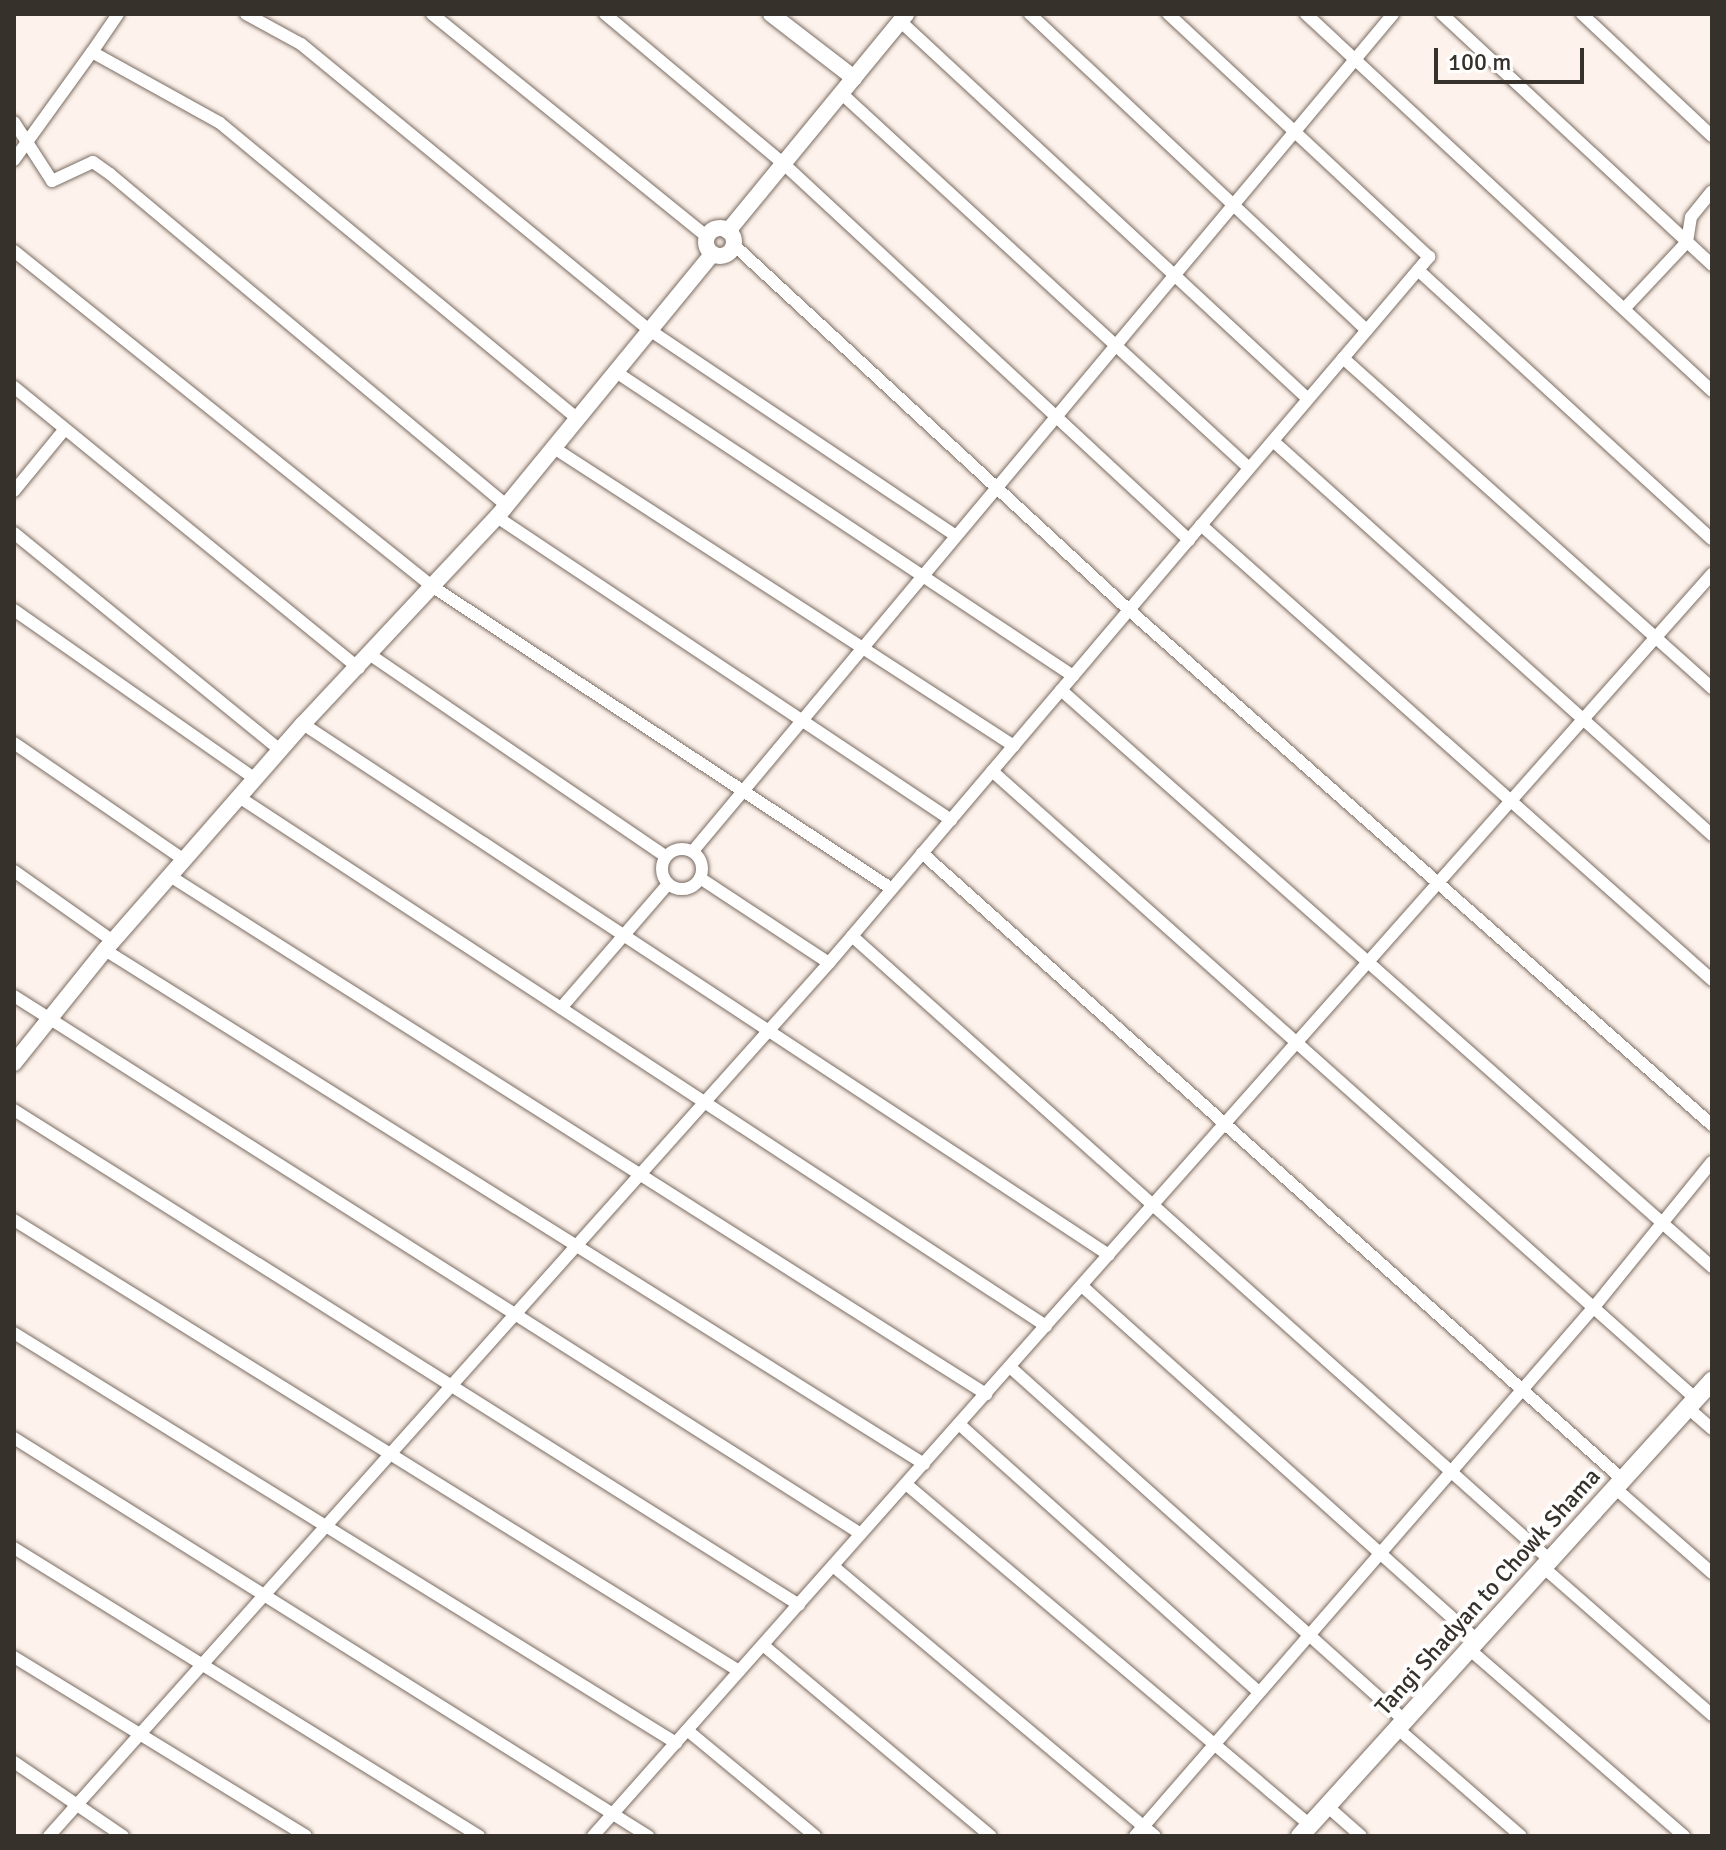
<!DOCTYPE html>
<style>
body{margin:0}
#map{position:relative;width:1726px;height:1850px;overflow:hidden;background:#fef3ec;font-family:Signika,sans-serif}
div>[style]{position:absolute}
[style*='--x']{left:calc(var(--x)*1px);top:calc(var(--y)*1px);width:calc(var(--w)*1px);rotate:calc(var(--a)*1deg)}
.roads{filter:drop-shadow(0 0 2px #7a6c62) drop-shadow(0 0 2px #7a6c62)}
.street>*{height:12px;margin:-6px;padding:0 6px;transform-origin:6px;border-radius:6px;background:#fff}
.street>.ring{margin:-6px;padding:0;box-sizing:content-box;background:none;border:12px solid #fff;border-radius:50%}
.secondary>*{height:16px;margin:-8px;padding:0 8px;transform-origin:8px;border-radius:8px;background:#fff}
.secondary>.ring{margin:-8px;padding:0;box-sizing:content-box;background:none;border:16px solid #fff;border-radius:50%}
.primary>*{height:18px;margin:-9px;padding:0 9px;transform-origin:9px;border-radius:9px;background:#fff}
span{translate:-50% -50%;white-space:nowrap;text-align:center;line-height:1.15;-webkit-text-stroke:8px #fff;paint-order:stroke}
.street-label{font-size:24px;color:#37312c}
.frame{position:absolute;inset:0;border:16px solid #37312c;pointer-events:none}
.scale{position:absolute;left:1434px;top:48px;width:150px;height:36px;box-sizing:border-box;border:4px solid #37312c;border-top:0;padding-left:10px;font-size:24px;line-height:28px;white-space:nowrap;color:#37312c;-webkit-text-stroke:6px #fff;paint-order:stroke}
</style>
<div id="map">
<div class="roads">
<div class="street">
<div style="--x:246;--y:14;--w:63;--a:28.6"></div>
<div style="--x:301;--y:44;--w:453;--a:39.4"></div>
<div style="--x:651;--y:331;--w:366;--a:33.9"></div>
<div style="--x:432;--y:14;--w:354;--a:39"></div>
<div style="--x:605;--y:14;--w:236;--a:40"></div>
<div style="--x:786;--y:166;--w:550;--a:42.86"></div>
<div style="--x:1030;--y:14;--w:462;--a:43.2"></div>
<div style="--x:1306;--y:14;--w:554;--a:42.88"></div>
<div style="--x:1442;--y:14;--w:369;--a:42.9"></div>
<div style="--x:1582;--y:14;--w:178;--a:43.2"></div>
<div style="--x:900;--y:21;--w:556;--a:42.81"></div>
<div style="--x:92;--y:52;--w:46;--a:-55.6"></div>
<div style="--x:841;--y:93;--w:554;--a:42.59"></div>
<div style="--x:14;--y:122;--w:70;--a:57.2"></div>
<div style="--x:52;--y:181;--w:45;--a:-24.9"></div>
<div style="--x:93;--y:162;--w:21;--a:35"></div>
<div style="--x:110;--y:174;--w:516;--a:39.89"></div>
<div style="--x:14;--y:160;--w:133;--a:-54.2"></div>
<div style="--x:92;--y:52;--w:146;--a:29"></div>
<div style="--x:220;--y:123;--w:465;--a:39.6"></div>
<div style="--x:734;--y:245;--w:538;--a:42.74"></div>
<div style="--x:1129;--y:610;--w:778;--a:41.46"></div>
<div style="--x:14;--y:251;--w:537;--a:38.73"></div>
<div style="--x:433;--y:587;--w:549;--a:33.34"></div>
<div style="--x:1418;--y:270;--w:398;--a:42.5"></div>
<div style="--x:1624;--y:309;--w:92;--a:-46.8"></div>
<div style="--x:1687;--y:242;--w:25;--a:-81"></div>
<div style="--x:1691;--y:217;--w:33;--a:-51"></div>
<div style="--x:1343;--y:358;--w:495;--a:41.8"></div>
<div style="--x:616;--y:372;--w:549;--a:33.63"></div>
<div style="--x:14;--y:387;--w:445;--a:39.2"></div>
<div style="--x:1273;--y:441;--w:590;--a:41.91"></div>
<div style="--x:554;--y:448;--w:548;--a:32.94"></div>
<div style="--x:14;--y:491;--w:80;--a:-50.6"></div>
<div style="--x:497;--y:517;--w:546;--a:33.72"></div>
<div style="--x:1201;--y:525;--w:684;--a:41.68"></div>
<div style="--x:14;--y:533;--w:343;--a:39.2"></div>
<div style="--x:14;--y:610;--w:294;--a:35"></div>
<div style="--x:372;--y:656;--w:355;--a:34.3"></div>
<div style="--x:1061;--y:690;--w:870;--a:41.55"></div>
<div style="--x:303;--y:724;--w:965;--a:33.38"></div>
<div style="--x:14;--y:743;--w:206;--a:34.5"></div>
<div style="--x:992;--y:771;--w:943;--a:41.73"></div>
<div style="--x:239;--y:797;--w:965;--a:33.25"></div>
<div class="ring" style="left:662px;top:849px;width:28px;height:28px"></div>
<div style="--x:693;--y:851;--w:1091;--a:-50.09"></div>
<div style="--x:922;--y:853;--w:940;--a:41.81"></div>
<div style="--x:14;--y:871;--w:121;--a:35.3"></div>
<div style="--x:170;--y:876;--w:967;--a:32.41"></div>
<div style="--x:700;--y:878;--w:154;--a:33.4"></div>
<div style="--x:852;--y:936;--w:936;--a:41.8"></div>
<div style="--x:105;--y:950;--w:967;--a:32.11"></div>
<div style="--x:14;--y:996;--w:1003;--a:32.42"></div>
<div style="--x:561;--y:1008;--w:164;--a:-49.2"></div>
<div style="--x:14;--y:1110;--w:928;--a:32.23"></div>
<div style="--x:14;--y:1220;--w:854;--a:31.88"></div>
<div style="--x:1082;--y:1286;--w:530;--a:41.87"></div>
<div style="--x:14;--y:1333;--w:779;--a:31.77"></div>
<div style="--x:1010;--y:1367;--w:529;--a:41.86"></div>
<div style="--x:1688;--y:1408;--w:32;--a:41"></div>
<div style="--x:959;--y:1424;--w:399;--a:41.8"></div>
<div style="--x:14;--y:1438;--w:749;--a:32.12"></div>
<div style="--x:906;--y:1484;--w:529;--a:40.17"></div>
<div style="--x:1615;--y:1488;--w:129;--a:41.2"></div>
<div style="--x:14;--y:1548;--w:547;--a:31.77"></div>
<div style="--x:833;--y:1566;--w:420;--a:40"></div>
<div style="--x:1543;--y:1567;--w:225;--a:41.2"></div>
<div style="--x:763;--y:1645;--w:297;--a:40"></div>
<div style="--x:1469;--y:1649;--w:285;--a:41"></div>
<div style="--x:14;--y:1657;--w:342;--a:31.5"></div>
<div style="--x:1397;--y:1728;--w:164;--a:41.1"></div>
<div style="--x:687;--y:1730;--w:166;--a:39.6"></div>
<div style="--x:14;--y:1762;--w:132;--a:34.2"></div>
<div style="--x:1327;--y:1806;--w:45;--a:41.4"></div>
<div style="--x:49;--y:1836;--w:1171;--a:-48.22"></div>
<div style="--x:829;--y:963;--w:927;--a:-49.64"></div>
<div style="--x:1429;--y:257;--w:357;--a:-137"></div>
<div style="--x:593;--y:1836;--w:1687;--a:-48.44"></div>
<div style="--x:1135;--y:1836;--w:700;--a:-49.05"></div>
<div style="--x:1594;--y:1307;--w:187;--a:-50.9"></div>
</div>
<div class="secondary">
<div style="--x:771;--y:14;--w:105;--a:37.6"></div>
<div class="ring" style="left:706px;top:228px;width:12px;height:12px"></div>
<div style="--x:728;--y:231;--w:281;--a:-50.6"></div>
<div style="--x:14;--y:1063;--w:145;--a:-51.2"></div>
<div style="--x:105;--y:950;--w:300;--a:-48.8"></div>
<div style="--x:303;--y:724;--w:284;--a:-46.9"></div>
<div style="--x:497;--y:517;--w:340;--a:-50.7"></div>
</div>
<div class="primary">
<div style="--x:1300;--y:1836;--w:614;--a:-47.84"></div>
</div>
</div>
<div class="street-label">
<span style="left:1488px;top:1592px;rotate:-48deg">Tangi Shadyan to Chowk Shama</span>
</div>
<div class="frame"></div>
<div class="scale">100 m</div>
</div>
